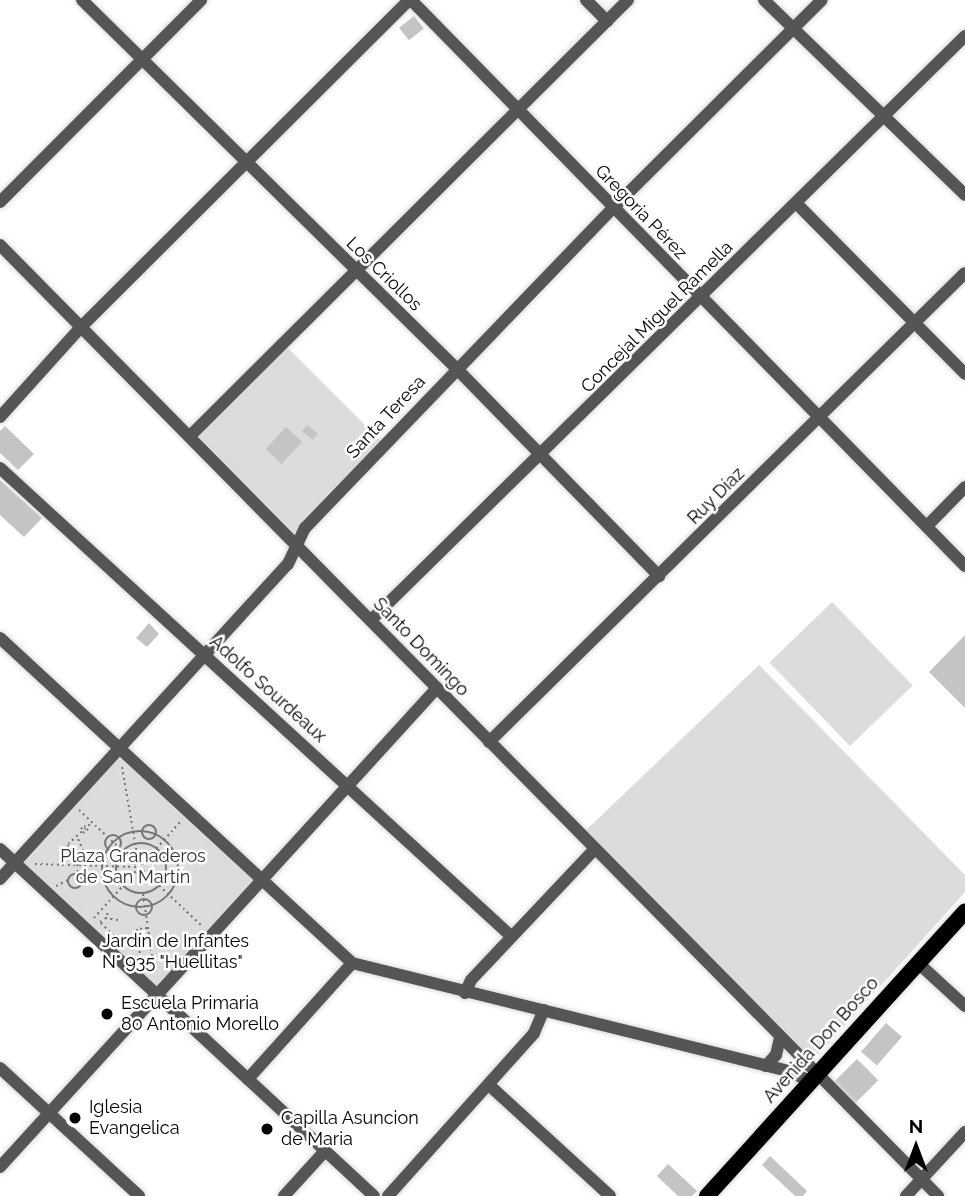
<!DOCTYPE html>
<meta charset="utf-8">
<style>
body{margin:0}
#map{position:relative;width:965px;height:1196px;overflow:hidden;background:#fff;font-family:Raleway,sans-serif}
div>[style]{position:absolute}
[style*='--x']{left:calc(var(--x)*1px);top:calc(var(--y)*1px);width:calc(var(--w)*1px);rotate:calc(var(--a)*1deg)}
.green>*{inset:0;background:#dcdcdc;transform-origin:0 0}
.building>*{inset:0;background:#c4c4c4;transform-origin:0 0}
.path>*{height:2px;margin-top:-1px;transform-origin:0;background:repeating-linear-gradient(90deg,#777 0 2px,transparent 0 5.5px)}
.path>.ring{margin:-1px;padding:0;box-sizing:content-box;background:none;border:2px solid #777;border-radius:50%}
.roads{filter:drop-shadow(0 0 2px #dbdbdb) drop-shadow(0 0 2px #dbdbdb)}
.minor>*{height:12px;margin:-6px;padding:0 6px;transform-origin:6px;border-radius:6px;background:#555}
.major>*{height:16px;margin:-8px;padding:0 8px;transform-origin:8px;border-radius:8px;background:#000}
.dots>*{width:19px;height:19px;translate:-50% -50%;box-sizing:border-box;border:4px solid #fff;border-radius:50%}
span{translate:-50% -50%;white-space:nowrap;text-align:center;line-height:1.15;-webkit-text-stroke:5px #fff;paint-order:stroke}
.street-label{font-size:18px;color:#000}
.park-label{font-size:18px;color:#333}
.poi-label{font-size:18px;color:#000}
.left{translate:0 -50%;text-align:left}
.north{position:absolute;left:881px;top:1112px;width:70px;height:70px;-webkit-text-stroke:5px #fff;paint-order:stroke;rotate:0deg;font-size:19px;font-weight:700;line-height:28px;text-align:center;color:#000}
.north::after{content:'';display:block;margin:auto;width:24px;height:32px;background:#000;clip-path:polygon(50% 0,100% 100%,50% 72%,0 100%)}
</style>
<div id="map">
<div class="green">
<div style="left:282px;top:342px;width:144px;height:132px;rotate:45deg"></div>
<div style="left:832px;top:602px;width:116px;height:87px;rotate:46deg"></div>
<div style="clip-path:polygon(759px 665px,965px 875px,965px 892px,813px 1061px,581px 835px)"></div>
<div style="left:119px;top:749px;width:193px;height:154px;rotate:42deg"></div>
</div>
<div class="building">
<div style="left:414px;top:16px;width:16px;height:19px;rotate:52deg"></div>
<div style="left:307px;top:425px;width:14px;height:8px;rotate:39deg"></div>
<div style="clip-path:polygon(5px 426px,34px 454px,18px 470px,0 453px,0 431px)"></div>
<div style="left:286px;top:427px;width:22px;height:30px;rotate:43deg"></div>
<div style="clip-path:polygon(0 480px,42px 518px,24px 537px,0 515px)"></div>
<div style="clip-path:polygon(149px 623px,159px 634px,147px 647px,136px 638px)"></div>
<div style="clip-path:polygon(965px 635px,965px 708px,929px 672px)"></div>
<div style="left:886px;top:1023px;width:21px;height:38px;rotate:41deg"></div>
<div style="left:857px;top:1059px;width:30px;height:33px;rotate:45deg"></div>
<div style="clip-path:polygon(770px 1156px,807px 1191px,803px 1196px,795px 1196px,762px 1165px)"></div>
<div style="clip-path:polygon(668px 1164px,697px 1191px,692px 1196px,678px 1196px,657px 1176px)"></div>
</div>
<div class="path">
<div style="--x:122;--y:767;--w:99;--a:80.2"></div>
<div style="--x:79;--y:810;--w:169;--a:43.3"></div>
<div class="ring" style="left:142px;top:825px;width:12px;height:12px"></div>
<div style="--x:84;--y:826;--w:5;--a:37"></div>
<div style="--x:88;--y:829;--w:6;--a:135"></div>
<div style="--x:84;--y:833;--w:5;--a:-127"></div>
<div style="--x:81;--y:829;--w:4;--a:-45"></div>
<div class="ring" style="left:102px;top:831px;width:74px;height:74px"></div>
<div class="ring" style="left:105px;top:835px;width:14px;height:14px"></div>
<div style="--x:78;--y:839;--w:14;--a:65"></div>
<div style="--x:84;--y:852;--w:12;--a:149"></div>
<div style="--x:74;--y:858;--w:9;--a:-139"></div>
<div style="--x:67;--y:852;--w:8;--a:-83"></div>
<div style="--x:68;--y:844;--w:31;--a:-42"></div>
<div class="ring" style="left:116px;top:843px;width:48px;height:48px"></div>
<div style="--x:85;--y:851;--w:20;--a:15"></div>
<div style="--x:77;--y:859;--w:15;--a:86"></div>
<div style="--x:35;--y:864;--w:103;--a:1.7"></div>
<div class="ring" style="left:68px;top:874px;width:12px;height:12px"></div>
<div style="--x:56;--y:886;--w:13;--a:-27"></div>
<div style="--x:143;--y:894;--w:82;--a:81.6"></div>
<div class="ring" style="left:136px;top:899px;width:14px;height:14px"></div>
<div style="--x:107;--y:915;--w:3;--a:-72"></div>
<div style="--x:94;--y:918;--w:130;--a:-48.1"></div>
<div style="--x:147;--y:928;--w:10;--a:174"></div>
<div style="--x:137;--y:929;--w:35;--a:83"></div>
<div style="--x:141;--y:964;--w:10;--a:-11"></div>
<div style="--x:114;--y:936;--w:20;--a:-135"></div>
<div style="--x:100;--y:922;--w:6;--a:-39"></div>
<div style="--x:105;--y:918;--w:13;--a:9"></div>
</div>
<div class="roads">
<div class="minor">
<div style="--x:82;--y:0;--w:525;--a:44.54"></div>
<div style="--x:456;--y:368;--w:291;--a:45.7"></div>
<div style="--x:411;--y:0;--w:792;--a:45.61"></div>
<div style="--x:586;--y:0;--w:30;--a:45"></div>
<div style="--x:764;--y:0;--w:280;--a:44.1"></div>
<div style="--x:0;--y:202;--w:285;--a:-45.1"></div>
<div style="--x:797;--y:204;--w:239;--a:45.3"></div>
<div style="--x:0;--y:245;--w:1336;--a:45.39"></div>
<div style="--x:0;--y:417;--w:120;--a:-48"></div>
<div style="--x:80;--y:328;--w:465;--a:-44.9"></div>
<div style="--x:190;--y:436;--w:618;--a:-44.87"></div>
<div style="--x:0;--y:468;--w:693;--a:42.49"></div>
<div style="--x:927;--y:526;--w:54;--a:-45.7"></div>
<div style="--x:371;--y:620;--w:833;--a:-44.51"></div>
<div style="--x:0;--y:638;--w:479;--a:42.7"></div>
<div style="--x:352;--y:963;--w:448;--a:13.9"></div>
<div style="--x:787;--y:1071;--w:25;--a:23"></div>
<div style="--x:489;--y:742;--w:668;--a:-44.58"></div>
<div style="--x:0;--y:849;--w:510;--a:42.86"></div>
<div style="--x:0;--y:879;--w:427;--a:-47.6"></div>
<div style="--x:288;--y:564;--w:40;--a:-65"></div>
<div style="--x:305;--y:528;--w:446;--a:-46.1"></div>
<div style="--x:614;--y:207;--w:293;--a:-44.9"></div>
<div style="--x:917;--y:962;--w:65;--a:42.5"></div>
<div style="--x:465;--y:993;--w:14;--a:-65"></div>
<div style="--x:471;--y:980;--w:179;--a:-46.6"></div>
<div style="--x:766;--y:1066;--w:15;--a:-48"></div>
<div style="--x:776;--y:1055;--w:17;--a:-77"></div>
<div style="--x:0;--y:1068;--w:189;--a:42.6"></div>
<div style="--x:248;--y:1079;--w:156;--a:-48.1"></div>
<div style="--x:489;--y:1085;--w:164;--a:42.5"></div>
<div style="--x:0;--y:1167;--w:647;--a:-47.63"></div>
<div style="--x:284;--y:1196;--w:61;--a:-47.7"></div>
<div style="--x:388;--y:1196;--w:219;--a:-48.1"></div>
<div style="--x:534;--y:1033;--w:25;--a:-67"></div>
<div style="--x:906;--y:1196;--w:87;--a:-47.3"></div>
</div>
<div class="major">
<div style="--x:707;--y:1196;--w:384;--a:-47.8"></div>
</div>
</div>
<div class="dots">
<div style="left:88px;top:952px;background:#000"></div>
<div style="left:107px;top:1014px;background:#000"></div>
<div style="left:75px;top:1118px;background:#000"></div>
<div style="left:267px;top:1129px;background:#000"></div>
</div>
<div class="street-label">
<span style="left:641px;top:212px;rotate:46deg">Gregoria Pérez</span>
<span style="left:384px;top:274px;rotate:44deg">Los Criollos</span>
<span style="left:657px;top:317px;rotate:-45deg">Concejal Miguel Ramella</span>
<span style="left:386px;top:417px;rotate:-47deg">Santa Teresa</span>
<span style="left:716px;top:496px;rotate:-45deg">Ruy Díaz</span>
<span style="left:421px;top:647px;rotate:46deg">Santo Domingo</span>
<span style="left:268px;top:689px;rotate:42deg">Adolfo Sourdeaux</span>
<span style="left:821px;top:1040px;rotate:-48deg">Avenida Don Bosco</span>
</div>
<div class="park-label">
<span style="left:133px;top:867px">Plaza Granaderos<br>de San Martín</span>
</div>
<div class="poi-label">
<span class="left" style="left:102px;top:952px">Jardín de Infantes<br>N° 935 "Huellitas"</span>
<span class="left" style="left:121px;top:1014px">Escuela Primaria<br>80 Antonio Morello</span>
<span class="left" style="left:89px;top:1118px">Iglesia<br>Evangelica</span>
<span class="left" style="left:281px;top:1129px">Capilla Asuncion<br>de Maria</span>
</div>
<div class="north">N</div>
</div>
